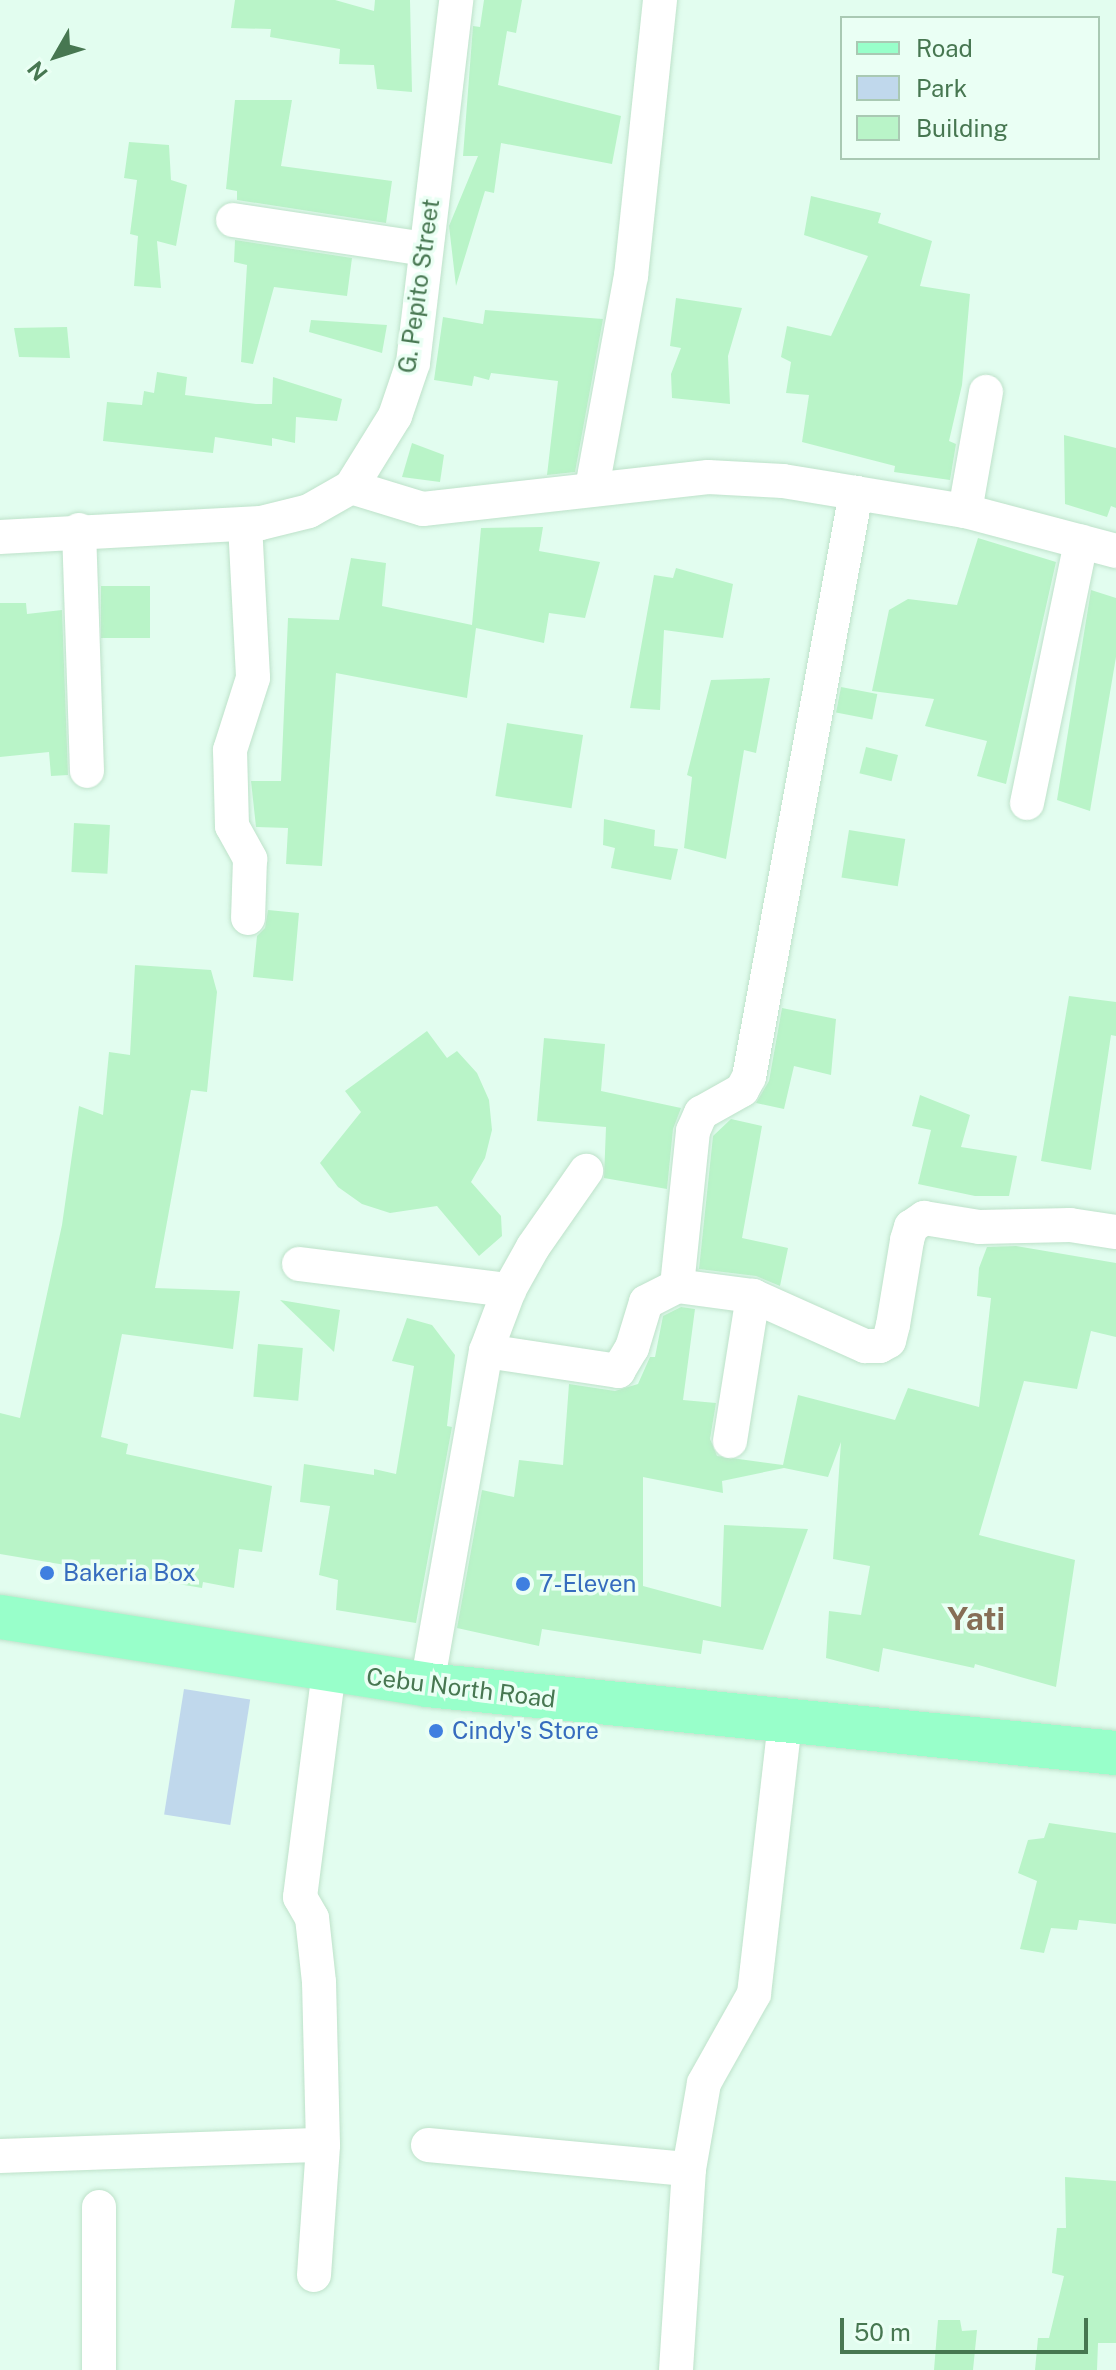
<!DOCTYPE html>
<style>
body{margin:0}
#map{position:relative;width:1116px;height:2370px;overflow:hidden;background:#e2fdef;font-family:"Public Sans",sans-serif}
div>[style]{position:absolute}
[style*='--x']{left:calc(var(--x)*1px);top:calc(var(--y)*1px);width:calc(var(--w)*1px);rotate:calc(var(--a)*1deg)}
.green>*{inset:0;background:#c0d8ec;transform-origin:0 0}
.building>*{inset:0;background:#b9f4c8;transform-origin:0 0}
.roads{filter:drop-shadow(0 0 2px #bee2ca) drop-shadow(0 0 2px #bee2ca)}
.minor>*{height:34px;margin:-17px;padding:0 17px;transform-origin:17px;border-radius:17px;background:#fff}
.major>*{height:44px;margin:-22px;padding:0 22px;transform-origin:22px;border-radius:22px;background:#98ffca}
.dots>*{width:22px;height:22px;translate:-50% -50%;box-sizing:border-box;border:4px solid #eafff4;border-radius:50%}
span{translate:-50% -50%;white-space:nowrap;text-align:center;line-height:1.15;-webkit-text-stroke:7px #eafff4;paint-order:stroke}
.street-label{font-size:24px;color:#477751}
.shop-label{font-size:24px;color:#366cbe}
.left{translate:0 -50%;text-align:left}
.district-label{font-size:32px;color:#866e56;font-weight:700}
.legend{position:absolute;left:840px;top:16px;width:260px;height:144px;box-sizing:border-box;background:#eafff4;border:2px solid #a9c9b3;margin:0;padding:10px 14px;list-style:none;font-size:24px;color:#477751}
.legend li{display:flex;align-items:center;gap:16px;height:40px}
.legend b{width:40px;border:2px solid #a9c9b3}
.north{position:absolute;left:16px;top:16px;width:80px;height:80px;-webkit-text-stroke:6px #eafff4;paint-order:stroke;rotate:231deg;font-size:22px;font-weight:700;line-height:32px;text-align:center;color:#477751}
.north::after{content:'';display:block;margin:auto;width:28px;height:36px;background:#477751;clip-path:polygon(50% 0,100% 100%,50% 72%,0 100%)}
.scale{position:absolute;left:840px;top:2318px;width:248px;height:36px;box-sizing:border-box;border:4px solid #477751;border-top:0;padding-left:10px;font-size:24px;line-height:28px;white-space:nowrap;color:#477751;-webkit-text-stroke:6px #eafff4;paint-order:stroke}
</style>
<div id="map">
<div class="green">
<div style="left:184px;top:1689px;width:67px;height:127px;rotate:9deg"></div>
</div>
<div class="building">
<div style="clip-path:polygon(235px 0,335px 0,374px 11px,375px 0,410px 0,412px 92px,377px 89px,374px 65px,339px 64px,340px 49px,270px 37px,271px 29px,231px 28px)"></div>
<div style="clip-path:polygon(484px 0,522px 0,516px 33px,507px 31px,498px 85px,621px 116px,612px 164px,501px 143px,494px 193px,485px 191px,456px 286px,449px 226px,478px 156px,463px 156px,473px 26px,480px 27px)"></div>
<div style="clip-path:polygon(235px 100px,292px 100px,281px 166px,392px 181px,386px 223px,237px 200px,237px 191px,226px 189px)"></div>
<div style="clip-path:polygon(129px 142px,169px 145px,171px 180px,187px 185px,176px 246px,157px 241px,161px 288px,134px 286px,138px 236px,130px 234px,137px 180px,124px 178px)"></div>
<div style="clip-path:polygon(811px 196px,881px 213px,878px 223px,932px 241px,920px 286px,970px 294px,962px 385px,949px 441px,956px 444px,950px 480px,894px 472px,895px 466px,802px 442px,809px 395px,786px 393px,791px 362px,781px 357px,787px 326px,831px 336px,868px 256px,804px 235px)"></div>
<div style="clip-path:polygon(235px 240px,352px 258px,347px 296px,274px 287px,253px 364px,241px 362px,247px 265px,234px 262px)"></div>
<div style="clip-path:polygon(676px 298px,742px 308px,728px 356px,730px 404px,672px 398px,671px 374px,681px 348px,670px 346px)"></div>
<div style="clip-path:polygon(485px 310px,603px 319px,575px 472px,547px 475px,558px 381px,491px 373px,489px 380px,474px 376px,472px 386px,434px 380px,443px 317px,483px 324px)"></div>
<div style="clip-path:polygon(311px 320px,387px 325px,382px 353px,309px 332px)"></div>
<div style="clip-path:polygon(67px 327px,70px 358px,19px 357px,14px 328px)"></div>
<div style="clip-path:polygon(157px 372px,187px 377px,185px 395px,256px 404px,272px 404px,273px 377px,342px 399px,337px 421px,296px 417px,295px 443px,272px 438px,272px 446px,215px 437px,213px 453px,103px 441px,107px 402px,142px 405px,144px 391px,154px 393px)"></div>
<div style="clip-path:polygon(1064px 435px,1116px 448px,1116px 508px,1111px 506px,1107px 517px,1065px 504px)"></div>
<div style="clip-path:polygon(412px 443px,444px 455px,440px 482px,402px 477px)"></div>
<div style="clip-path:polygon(543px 527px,539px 551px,600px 562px,585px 618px,549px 613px,544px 643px,476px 628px,467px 698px,336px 673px,322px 866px,286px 864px,288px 828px,256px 827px,251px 781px,281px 781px,288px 618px,339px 620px,351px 558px,386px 563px,382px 606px,472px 625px,481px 528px)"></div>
<div style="clip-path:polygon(978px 538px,1056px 562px,1006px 784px,977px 776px,987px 741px,925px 726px,934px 699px,872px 691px,889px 610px,908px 599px,957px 605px)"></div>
<div style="clip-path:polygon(676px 568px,733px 584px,723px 638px,664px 630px,660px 710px,630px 708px,654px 575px,673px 578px)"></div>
<div style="left:101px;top:586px;width:49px;height:52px"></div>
<div style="clip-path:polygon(1091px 590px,1116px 598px,1116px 657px,1090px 811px,1057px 800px)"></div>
<div style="clip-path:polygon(0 603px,26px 603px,27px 614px,62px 610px,68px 775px,51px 776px,49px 752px,0 757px)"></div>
<div style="clip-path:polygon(770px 678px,756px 753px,744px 750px,726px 859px,684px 848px,692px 777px,687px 775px,711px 680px)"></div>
<div style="left:841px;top:687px;width:37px;height:26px;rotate:11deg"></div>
<div style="left:507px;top:723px;width:77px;height:74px;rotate:9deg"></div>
<div style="left:866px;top:747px;width:33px;height:27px;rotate:14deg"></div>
<div style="clip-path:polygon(604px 819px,655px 830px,654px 846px,678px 849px,671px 880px,611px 868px,615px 848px,603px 845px)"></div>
<div style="left:74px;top:823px;width:36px;height:49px;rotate:3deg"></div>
<div style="left:849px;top:830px;width:57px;height:48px;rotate:9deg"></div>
<div style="clip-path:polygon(268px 910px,299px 913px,293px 981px,253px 977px,257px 936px,265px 928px)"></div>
<div style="clip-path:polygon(135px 965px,211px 970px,217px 992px,207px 1092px,191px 1090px,155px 1288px,240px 1291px,233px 1349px,122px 1334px,101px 1437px,128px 1444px,126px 1454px,272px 1486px,262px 1552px,239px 1549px,234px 1588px,203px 1582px,202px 1588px,0 1554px,0 1413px,20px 1418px,62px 1225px,79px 1106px,103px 1115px,109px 1052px,130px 1055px)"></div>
<div style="clip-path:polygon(1069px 996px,1116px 1002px,1116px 1036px,1111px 1035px,1091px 1170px,1041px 1161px)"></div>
<div style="clip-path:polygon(782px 1008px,836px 1019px,831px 1075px,794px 1066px,784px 1109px,756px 1103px,769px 1081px)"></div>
<div style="clip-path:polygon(427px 1031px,447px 1058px,457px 1051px,477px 1073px,489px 1100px,492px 1130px,485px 1158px,471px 1182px,501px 1216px,502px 1236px,479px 1256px,437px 1206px,390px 1213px,362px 1204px,338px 1187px,320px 1163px,361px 1112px,345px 1091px)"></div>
<div style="clip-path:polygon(544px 1038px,605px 1044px,601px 1091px,681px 1108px,673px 1129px,667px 1189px,604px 1178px,606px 1127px,537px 1121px)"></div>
<div style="clip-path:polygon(920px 1095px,970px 1115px,961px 1147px,1017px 1156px,1009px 1196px,975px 1196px,918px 1184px,931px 1130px,912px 1126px)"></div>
<div style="clip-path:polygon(731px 1119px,762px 1126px,742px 1238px,788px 1248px,780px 1286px,756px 1276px,699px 1269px,713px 1136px)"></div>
<div style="clip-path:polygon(1016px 1246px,1116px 1263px,1116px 1337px,1091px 1331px,1077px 1389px,1024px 1381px,979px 1535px,1075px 1560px,1056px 1687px,975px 1664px,974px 1668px,883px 1648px,879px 1672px,826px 1658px,829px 1611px,861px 1615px,870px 1566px,833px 1559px,841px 1442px,828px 1477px,784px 1468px,722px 1481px,723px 1493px,643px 1477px,643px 1586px,721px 1607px,724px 1525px,808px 1529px,763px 1650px,703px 1640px,701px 1654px,542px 1629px,539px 1646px,457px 1628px,482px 1490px,514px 1497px,519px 1460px,563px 1465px,569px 1384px,615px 1391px,638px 1384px,650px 1357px,655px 1357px,663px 1316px,681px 1307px,695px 1309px,683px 1400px,716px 1403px,710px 1439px,717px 1456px,783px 1465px,798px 1395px,895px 1420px,908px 1388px,979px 1407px,991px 1298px,977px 1296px,979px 1268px,987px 1247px)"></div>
<div style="clip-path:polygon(280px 1300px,340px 1310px,334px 1352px)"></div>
<div style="clip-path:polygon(407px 1318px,432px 1325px,455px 1355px,447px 1426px,452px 1427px,416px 1623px,336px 1610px,338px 1580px,319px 1575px,330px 1506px,300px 1502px,304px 1464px,374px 1475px,374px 1469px,396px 1474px,414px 1366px,392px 1361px)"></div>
<div style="left:258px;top:1344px;width:45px;height:53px;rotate:5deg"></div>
<div style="clip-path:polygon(1049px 1823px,1116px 1833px,1116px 1924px,1079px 1920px,1077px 1930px,1051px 1928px,1044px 1953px,1020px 1949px,1037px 1881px,1018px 1873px,1028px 1840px,1044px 1838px)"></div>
<div style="clip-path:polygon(1065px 2177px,1116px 2181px,1116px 2343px,1098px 2343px,1097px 2370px,1035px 2370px,1038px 2338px,1049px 2338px,1064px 2276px,1052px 2273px,1057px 2228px,1066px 2228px)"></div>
<div style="clip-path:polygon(938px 2320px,960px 2320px,962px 2331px,977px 2330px,973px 2370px,934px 2370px)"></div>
</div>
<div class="roads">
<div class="minor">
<div style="--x:233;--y:220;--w:194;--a:8.6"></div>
<div style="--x:351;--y:487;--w:75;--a:17"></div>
<div style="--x:423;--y:509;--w:287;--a:-6.4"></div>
<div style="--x:708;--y:477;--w:75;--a:3.1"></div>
<div style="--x:783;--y:481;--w:184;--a:9.4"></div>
<div style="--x:965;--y:511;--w:156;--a:14.8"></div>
<div style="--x:592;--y:488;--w:216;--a:-79.6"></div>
<div style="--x:631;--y:276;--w:278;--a:-84"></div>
<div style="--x:965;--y:511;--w:121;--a:-80"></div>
<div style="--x:245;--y:524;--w:154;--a:87"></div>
<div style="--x:253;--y:678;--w:76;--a:107.7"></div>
<div style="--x:230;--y:750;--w:76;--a:88.5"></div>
<div style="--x:232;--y:826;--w:38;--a:61"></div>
<div style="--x:250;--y:859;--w:59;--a:91.9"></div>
<div style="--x:79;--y:530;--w:241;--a:88.1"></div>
<div style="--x:0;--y:537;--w:261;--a:-3.1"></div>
<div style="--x:261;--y:523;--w:49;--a:-14"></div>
<div style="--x:309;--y:511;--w:48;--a:-29.7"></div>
<div style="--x:351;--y:487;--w:84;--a:-58.2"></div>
<div style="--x:395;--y:416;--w:56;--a:-71.2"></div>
<div style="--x:413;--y:363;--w:366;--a:-83.2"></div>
<div style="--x:1027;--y:803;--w:267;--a:-78.3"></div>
<div style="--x:299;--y:1264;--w:212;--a:7.1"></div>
<div style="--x:677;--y:1286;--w:156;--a:-84.1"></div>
<div style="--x:693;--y:1131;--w:20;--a:-66"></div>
<div style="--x:701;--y:1113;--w:47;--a:-29.3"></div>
<div style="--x:742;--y:1090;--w:15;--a:-62"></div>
<div style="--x:749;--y:1077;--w:594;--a:-79.62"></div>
<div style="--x:486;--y:1351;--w:134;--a:8.6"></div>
<div style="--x:618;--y:1371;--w:27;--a:-59"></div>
<div style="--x:632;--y:1348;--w:48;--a:-73.1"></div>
<div style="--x:646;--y:1302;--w:35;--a:-27"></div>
<div style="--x:677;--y:1286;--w:77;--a:7.5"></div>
<div style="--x:753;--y:1296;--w:123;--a:24.1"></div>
<div style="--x:865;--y:1346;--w:15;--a:0"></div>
<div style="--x:880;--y:1346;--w:10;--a:-29"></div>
<div style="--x:889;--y:1341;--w:16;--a:-76"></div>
<div style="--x:893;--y:1325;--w:86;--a:-80.6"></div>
<div style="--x:907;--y:1240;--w:14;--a:-73"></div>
<div style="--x:911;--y:1227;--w:16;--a:-35"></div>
<div style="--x:924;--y:1218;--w:56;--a:9.3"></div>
<div style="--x:979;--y:1227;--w:91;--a:-1.3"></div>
<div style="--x:1070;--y:1225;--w:47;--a:8.7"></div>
<div style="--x:730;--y:1441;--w:147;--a:-81"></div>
<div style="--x:427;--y:1685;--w:339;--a:-80"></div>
<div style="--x:486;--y:1351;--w:65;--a:-69.3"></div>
<div style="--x:509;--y:1290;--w:49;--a:-60.8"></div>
<div style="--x:533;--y:1247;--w:93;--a:-55.1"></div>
<div style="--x:428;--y:2145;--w:262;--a:5.3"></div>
<div style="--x:0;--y:2156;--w:323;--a:-2"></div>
<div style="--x:99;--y:2207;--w:163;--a:90"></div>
<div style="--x:314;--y:2275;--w:130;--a:-86"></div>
<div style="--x:323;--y:2145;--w:163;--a:-91.4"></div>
<div style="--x:319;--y:1982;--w:64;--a:-96.2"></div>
<div style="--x:312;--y:1918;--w:24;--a:-120"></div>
<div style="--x:300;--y:1897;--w:227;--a:-82.7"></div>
<div style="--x:676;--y:2370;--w:201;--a:-86.3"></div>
<div style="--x:689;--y:2169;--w:87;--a:-80.1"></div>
<div style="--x:704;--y:2083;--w:102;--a:-60.7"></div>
<div style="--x:754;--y:1994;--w:272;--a:-83.5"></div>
</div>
<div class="major">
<div style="--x:0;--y:1617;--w:432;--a:9"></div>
<div style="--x:427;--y:1685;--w:692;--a:5.64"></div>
</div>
</div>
<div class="dots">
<div style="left:47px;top:1573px;background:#3f7fe0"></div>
<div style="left:523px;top:1584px;background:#3f7fe0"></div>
<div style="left:436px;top:1731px;background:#3f7fe0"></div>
</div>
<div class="street-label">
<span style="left:419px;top:286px;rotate:-82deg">G. Pepito Street</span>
<span style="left:461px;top:1688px;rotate:7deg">Cebu North Road</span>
</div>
<div class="shop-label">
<span class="left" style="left:63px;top:1573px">Bakeria Box</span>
<span class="left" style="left:539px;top:1584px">7-Eleven</span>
<span class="left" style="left:452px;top:1731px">Cindy's Store</span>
</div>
<div class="district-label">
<span style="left:976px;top:1619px">Yati</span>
</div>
<ul class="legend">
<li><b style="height:10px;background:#98ffca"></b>Road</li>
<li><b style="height:22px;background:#c0d8ec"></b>Park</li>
<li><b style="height:22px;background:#b9f4c8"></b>Building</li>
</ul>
<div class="north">N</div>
<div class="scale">50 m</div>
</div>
